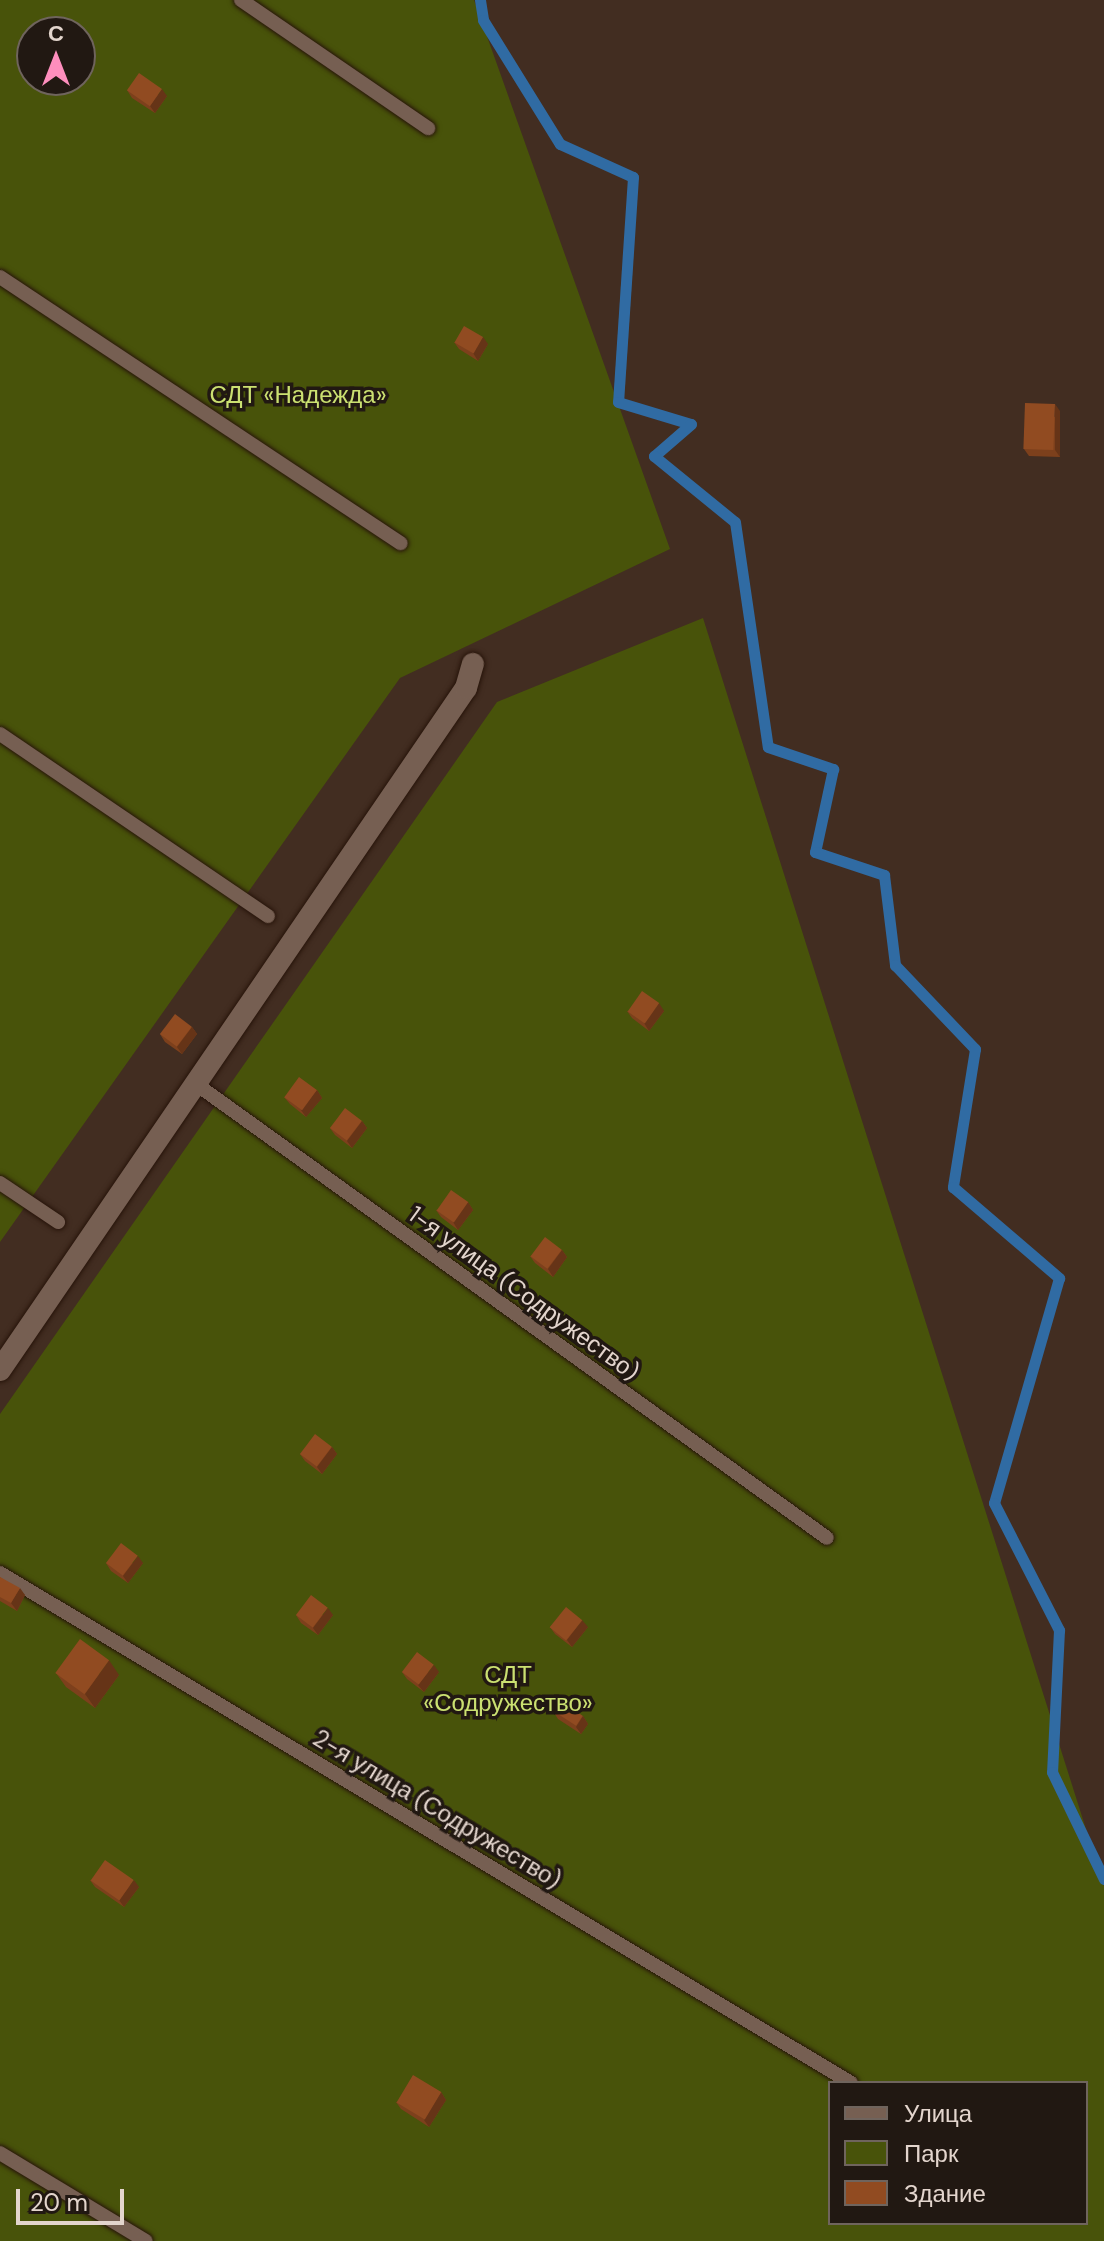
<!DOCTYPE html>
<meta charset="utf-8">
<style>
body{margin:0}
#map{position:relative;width:1104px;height:2241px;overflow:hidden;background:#422d21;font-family:"DM Sans",sans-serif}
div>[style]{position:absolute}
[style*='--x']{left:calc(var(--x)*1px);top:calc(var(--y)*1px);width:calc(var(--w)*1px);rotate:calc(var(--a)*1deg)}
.green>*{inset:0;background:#48530a}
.stream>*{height:11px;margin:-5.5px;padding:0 5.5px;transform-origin:5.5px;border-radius:5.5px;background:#306ba3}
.roads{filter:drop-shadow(0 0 2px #27140a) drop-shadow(0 0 2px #27140a)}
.service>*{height:14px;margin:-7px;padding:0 7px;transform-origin:7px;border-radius:7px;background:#765f52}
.minor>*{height:22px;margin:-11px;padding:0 11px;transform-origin:11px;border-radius:11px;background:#765f52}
.wall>*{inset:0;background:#7d401c}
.shaded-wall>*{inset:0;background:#663417}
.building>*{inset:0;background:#914b21;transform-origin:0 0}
span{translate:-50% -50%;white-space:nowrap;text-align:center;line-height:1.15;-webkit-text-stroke:7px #211812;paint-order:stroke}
.park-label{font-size:24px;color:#cbe071}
.street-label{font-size:24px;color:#e3d5cd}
.legend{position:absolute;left:828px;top:2081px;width:260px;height:144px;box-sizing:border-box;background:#211812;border:2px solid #6f645d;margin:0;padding:10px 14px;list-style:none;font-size:24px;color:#e3d5cd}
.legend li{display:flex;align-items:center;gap:16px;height:40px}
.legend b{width:40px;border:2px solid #6f645d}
.north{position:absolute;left:16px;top:16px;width:80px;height:80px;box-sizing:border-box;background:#211812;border:2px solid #6f645d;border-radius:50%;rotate:0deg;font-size:22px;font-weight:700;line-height:32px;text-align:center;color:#e3d5cd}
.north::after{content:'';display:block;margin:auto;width:28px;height:36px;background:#fe8ebd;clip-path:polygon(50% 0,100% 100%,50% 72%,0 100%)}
.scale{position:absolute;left:16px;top:2189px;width:108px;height:36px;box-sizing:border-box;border:4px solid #e3d5cd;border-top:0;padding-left:10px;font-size:24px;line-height:28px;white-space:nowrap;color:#e3d5cd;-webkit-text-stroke:6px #211812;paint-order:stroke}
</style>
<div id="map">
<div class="green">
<div style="clip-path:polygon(evenodd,0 0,474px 0,670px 549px,400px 678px,0 1242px,0 0,32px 32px,80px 32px,80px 80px,32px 80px,32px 32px)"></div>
<div style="clip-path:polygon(evenodd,703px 618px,1104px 1886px,1104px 2241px,0 2241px,0 1414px,497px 702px,703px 618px,830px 2083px,1086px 2083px,1086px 2223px,830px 2223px,830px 2083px)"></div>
</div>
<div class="stream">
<div style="--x:480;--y:0;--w:20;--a:81"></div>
<div style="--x:483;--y:20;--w:146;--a:58.2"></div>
<div style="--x:560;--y:144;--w:80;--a:24.3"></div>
<div style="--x:633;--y:177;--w:225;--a:93.8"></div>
<div style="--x:618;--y:402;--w:76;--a:16.8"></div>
<div style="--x:691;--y:424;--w:49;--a:139.1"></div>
<div style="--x:654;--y:456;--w:104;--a:39.2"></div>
<div style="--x:735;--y:522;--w:227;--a:81.7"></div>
<div style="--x:768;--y:747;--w:69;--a:18.7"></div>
<div style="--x:833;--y:769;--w:85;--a:102.2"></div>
<div style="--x:815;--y:852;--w:73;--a:18.4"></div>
<div style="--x:884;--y:875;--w:91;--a:83"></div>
<div style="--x:895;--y:965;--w:116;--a:46.4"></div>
<div style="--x:975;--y:1049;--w:140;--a:99.1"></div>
<div style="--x:953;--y:1187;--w:140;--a:40.6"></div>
<div style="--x:1059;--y:1278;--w:234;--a:106.1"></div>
<div style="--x:994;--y:1503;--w:143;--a:62.9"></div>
<div style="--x:1059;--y:1630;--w:142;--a:92.8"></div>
<div style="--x:1052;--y:1772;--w:119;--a:64.1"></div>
</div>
<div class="roads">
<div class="service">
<div style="--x:241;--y:0;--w:227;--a:34.4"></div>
<div style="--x:0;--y:277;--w:481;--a:33.6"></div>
<div style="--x:0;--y:734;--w:324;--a:34.2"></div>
<div style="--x:196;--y:1084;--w:777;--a:35.73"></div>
<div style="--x:0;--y:1183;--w:70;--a:33.9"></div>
<div style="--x:0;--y:1573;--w:992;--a:30.93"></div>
<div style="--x:0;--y:2153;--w:170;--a:31.1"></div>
</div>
<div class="minor">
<div style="--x:0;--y:1370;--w:826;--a:-55.66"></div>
<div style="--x:466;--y:688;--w:25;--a:-74"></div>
</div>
</div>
<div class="wall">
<div style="clip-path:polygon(127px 90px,167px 96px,155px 113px,132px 98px)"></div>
<div style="clip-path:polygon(454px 342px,488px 344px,478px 361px,459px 349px)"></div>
<div style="clip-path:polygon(1060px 411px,1060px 457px,1029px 456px,1024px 449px)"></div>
<div style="clip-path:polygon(627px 1011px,664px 1011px,649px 1031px,632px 1018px)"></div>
<div style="clip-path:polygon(192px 1027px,197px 1034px,182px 1054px,165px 1042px,160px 1034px)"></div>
<div style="clip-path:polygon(317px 1090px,322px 1098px,306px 1117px,290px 1104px,284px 1097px)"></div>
<div style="clip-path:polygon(362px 1121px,367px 1128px,352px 1148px,335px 1135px,330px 1128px)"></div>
<div style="clip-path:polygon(468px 1202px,473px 1210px,458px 1230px,441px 1217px,436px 1210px)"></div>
<div style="clip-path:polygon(562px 1250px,567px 1257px,553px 1277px,535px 1263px,530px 1256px)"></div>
<div style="clip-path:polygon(332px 1447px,337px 1454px,322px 1474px,305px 1461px,300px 1454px)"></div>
<div style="clip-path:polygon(106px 1563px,143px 1563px,128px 1583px,111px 1571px)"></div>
<div style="clip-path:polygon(0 1577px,25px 1595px,17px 1611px,0 1601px)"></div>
<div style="clip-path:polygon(296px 1615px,333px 1615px,318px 1635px,301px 1623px)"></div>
<div style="clip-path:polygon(550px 1627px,588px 1627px,572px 1647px,555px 1634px)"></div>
<div style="clip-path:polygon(402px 1672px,439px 1672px,424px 1692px,407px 1679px)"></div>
<div style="clip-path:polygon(56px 1673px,119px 1675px,95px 1708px,66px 1687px)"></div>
<div style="clip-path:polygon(553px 1711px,583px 1716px,588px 1724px,581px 1734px,558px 1719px)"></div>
<div style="clip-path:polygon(90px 1880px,139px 1887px,124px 1907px,95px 1887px)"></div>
<div style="clip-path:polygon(441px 2092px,446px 2100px,429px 2127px,401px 2109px,396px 2102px)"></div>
</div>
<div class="shaded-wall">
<div style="clip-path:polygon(162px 89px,167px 96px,155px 113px,150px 106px)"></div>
<div style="clip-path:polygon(483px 337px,488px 344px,478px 361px,473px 353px)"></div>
<div style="clip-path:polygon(1055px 404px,1060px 411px,1060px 457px,1055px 450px)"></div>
<div style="clip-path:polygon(659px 1003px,664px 1011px,649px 1031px,644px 1023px)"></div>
<div style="clip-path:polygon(192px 1027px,197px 1034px,182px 1054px,177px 1047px)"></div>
<div style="clip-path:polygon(317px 1090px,322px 1098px,306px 1117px,301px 1110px)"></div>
<div style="clip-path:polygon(362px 1121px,367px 1128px,352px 1148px,347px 1141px)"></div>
<div style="clip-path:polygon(468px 1202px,473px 1210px,458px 1230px,453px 1222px)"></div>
<div style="clip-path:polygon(562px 1250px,567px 1257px,553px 1277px,548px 1269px)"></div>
<div style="clip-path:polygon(332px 1447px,337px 1454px,322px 1474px,317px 1467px)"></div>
<div style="clip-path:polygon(138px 1556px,143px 1563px,128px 1583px,123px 1576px)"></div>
<div style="clip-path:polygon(20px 1588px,25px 1595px,17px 1611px,11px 1603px)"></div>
<div style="clip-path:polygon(328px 1608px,333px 1615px,318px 1635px,313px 1628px)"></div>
<div style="clip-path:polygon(582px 1620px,588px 1627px,572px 1647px,567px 1640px)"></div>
<div style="clip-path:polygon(109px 1660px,119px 1675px,95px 1708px,85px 1694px)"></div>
<div style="clip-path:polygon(434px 1665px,439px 1672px,424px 1692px,418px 1685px)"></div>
<div style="clip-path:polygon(583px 1716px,588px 1724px,581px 1734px,576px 1727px)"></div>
<div style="clip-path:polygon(134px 1880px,139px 1887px,124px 1907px,119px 1900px)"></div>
<div style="clip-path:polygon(441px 2092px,446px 2100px,429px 2127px,424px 2120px)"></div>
</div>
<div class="building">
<div style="left:139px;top:73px;width:28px;height:21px;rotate:35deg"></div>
<div style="left:464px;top:326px;width:22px;height:19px;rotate:30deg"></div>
<div style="left:1025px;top:403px;width:30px;height:46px;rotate:2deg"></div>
<div style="left:642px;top:991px;width:21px;height:25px;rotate:35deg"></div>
<div style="left:175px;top:1014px;width:21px;height:25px;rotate:37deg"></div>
<div style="left:299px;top:1077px;width:22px;height:25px;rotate:36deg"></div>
<div style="left:345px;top:1108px;width:21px;height:25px;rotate:37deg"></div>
<div style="left:451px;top:1190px;width:21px;height:25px;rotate:35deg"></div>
<div style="left:545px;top:1237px;width:21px;height:24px;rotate:37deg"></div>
<div style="left:315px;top:1434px;width:21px;height:25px;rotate:37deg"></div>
<div style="left:121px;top:1543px;width:21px;height:25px;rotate:37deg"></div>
<div style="clip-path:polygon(0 1577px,20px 1588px,11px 1603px,0 1597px)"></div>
<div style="left:311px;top:1595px;width:21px;height:25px;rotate:37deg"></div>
<div style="left:566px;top:1607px;width:21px;height:26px;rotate:39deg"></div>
<div style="left:80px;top:1639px;width:36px;height:42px;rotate:36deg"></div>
<div style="left:417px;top:1652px;width:21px;height:25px;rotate:37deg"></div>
<div style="left:560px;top:1701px;width:27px;height:12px;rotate:33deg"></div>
<div style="left:105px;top:1860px;width:35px;height:25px;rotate:35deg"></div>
<div style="left:413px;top:2075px;width:33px;height:32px;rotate:31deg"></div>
</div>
<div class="park-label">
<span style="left:298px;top:395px">СДТ «Надежда»</span>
<span style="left:508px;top:1689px">СДТ<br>«Содружество»</span>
</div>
<div class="street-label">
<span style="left:524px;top:1293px;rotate:36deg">1-я улица (Содружество)</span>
<span style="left:437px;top:1809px;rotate:31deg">2-я улица (Содружество)</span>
</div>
<ul class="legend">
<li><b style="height:10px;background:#765f52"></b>Улица</li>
<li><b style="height:22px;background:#48530a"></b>Парк</li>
<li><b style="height:22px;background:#914b21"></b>Здание</li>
</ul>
<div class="north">С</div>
<div class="scale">20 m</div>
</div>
